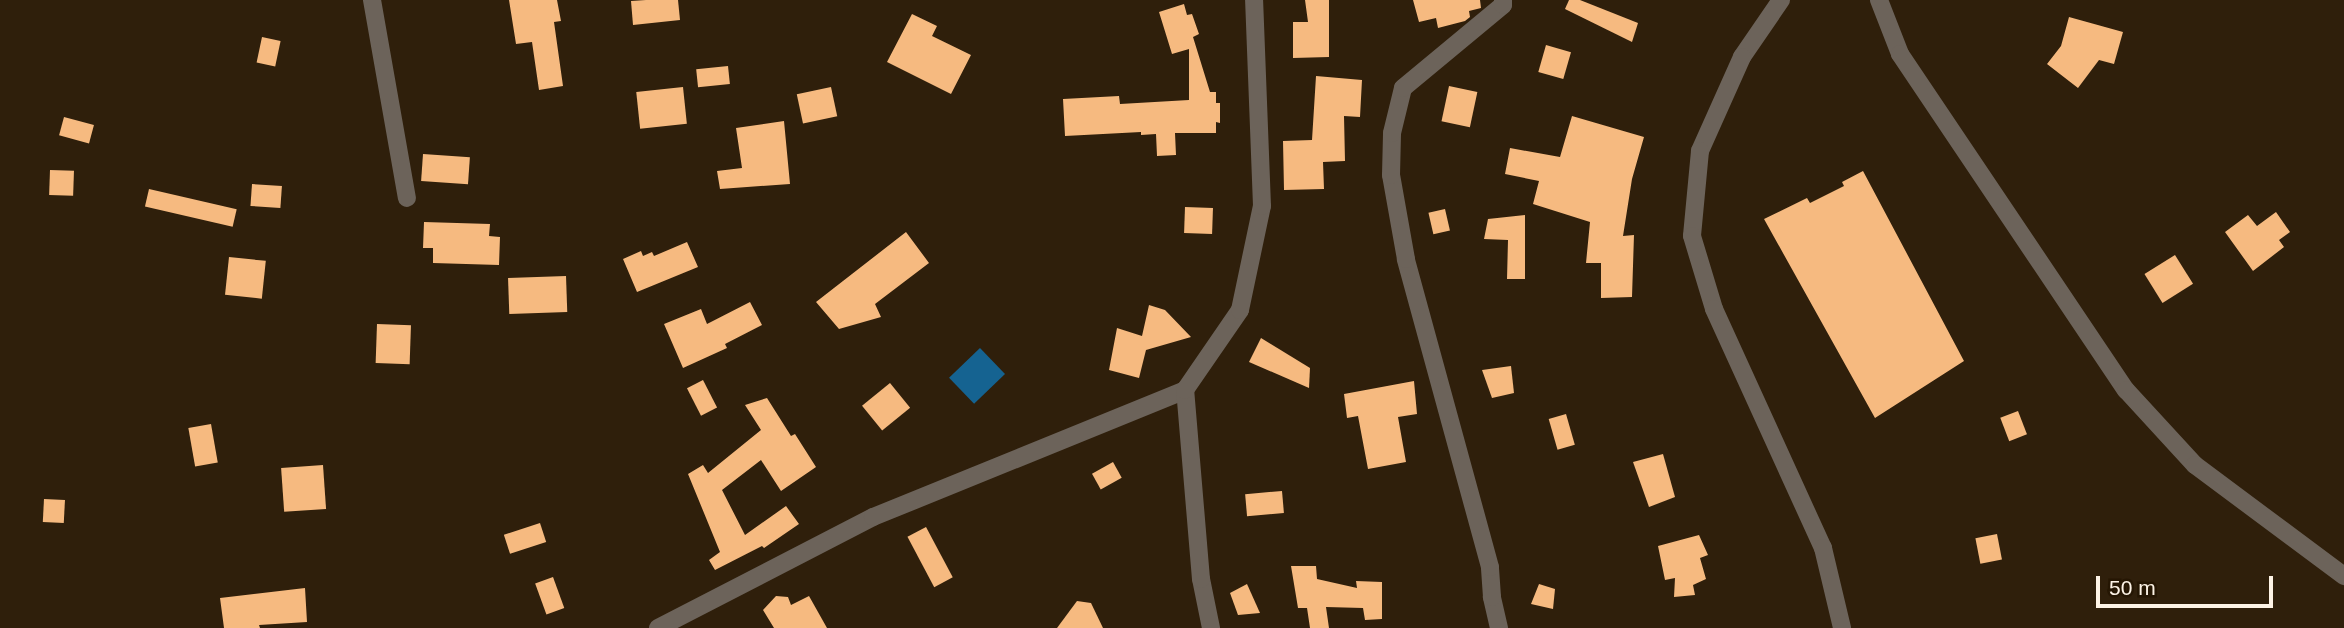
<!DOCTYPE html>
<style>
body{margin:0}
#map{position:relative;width:2344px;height:628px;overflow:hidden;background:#2f1f0b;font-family:Arial,sans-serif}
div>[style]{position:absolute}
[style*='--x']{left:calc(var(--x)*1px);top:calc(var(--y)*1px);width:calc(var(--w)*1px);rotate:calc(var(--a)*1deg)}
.water>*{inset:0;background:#156391;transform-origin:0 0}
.building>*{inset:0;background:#f6ba80;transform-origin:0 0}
.minor>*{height:18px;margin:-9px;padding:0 9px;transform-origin:9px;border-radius:9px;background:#6c635a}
span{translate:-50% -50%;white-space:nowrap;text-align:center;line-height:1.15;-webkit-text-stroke:7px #251603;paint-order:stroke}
.scale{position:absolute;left:2096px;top:576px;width:177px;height:32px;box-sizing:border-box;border:4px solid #fdf3e6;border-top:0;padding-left:9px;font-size:21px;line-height:24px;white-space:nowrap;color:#fdf3e6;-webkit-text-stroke:5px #251603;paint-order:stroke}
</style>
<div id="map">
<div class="water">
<div style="left:980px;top:348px;width:36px;height:43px;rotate:46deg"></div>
</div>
<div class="building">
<div style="clip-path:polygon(509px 0,557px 0,561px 21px,554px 22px,563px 86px,539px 90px,532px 42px,516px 44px)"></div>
<div style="clip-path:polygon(646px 0,678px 0,680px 20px,633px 25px,631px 1px)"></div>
<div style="clip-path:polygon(1305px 0,1329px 0,1329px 57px,1293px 58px,1293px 22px,1308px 22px)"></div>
<div style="clip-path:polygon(1413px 0,1480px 0,1481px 8px,1469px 11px,1470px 17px,1465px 21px,1438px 28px,1436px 18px,1419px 22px)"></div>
<div style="clip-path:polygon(1569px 0,1580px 0,1638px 23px,1632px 42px,1565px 9px)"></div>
<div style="clip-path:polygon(1184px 4px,1187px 15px,1192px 14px,1199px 34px,1193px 37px,1210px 92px,1216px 92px,1216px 103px,1220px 103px,1220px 123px,1216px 122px,1216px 133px,1175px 133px,1176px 155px,1157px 156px,1156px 134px,1141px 135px,1141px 132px,1065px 136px,1063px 99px,1119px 96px,1120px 104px,1189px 100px,1189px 49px,1172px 54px,1159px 12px)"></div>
<div style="clip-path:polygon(912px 14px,937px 26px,932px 36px,971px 55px,951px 94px,887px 62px)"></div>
<div style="clip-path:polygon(2069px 17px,2123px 32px,2114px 64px,2099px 60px,2078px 88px,2047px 64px,2061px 46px)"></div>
<div style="left:262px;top:37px;width:19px;height:26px;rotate:12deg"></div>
<div style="left:1546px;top:45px;width:26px;height:28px;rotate:16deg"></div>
<div style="left:728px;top:66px;width:18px;height:32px;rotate:84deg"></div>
<div style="clip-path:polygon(1316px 76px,1362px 80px,1360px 117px,1344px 116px,1345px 161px,1323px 162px,1324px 189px,1284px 190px,1283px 141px,1312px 140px)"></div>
<div style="left:1449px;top:86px;width:29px;height:36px;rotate:12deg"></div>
<div style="left:683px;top:87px;width:37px;height:47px;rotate:84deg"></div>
<div style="left:831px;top:87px;width:30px;height:35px;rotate:78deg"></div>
<div style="clip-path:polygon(1572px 116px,1644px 137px,1632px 179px,1623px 236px,1634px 235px,1632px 297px,1601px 298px,1601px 263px,1586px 263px,1590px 222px,1533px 204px,1539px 181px,1505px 174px,1510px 148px,1560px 157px)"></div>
<div style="left:64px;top:117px;width:31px;height:19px;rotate:15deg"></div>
<div style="clip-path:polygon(784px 121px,790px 184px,720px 189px,717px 171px,742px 168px,736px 128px)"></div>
<div style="left:423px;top:154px;width:47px;height:27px;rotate:4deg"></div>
<div style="left:50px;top:170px;width:24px;height:25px;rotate:2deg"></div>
<div style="clip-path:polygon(1863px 171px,1964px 361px,1875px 418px,1764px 219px,1807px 198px,1810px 203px,1844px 186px,1842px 182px)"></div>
<div style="left:252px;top:184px;width:30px;height:22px;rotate:4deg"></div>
<div style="left:149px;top:189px;width:90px;height:18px;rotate:13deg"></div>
<div style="left:1185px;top:207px;width:28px;height:26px;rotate:2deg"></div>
<div style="left:1445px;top:209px;width:22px;height:17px;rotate:77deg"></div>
<div style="clip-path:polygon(2276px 212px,2290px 232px,2279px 240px,2284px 247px,2253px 271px,2225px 232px,2248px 215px,2257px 226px)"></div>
<div style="clip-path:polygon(1525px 215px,1525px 279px,1507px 279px,1508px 240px,1484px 239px,1488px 219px)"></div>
<div style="clip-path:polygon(424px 222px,490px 224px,489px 236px,500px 237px,499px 265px,433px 263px,433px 248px,423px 248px)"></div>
<div style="clip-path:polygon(906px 232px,929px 263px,875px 304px,881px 317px,839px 329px,816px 302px)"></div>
<div style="clip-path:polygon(687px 242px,698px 267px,637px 292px,623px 259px,641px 251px,643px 256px,652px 252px,654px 256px)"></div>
<div style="left:2175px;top:255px;width:34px;height:36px;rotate:58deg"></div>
<div style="left:229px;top:257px;width:37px;height:38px;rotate:6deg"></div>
<div style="left:566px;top:276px;width:36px;height:58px;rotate:88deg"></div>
<div style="clip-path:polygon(750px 302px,762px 325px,725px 344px,727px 348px,683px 368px,664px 324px,701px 309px,707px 324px)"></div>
<div style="clip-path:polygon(1149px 305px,1165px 310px,1191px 337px,1146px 350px,1139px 378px,1109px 370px,1117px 328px,1142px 336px)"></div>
<div style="left:377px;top:324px;width:34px;height:39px;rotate:2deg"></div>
<div style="clip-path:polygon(1261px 338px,1310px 368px,1309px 388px,1249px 362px)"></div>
<div style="clip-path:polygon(1511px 366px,1514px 393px,1492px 398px,1482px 370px)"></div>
<div style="left:703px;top:380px;width:31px;height:18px;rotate:63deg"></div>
<div style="clip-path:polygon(1414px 381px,1417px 414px,1398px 417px,1406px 462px,1368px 469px,1358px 416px,1347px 418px,1344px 394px)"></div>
<div style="left:890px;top:383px;width:32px;height:36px;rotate:51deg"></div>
<div style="clip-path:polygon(767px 398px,791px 436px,795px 434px,816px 467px,781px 491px,761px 460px,722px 490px,745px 535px,786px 506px,799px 524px,764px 548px,762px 546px,715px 570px,709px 560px,720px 552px,688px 474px,703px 465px,708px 473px,761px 430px,745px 405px)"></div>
<div style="left:2018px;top:411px;width:25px;height:19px;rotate:69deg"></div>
<div style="left:1566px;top:414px;width:32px;height:18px;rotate:74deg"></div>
<div style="left:211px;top:424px;width:39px;height:23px;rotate:80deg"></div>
<div style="clip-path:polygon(1663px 454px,1675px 497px,1649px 507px,1633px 462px)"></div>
<div style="left:1113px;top:462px;width:18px;height:24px;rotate:61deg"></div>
<div style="left:323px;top:465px;width:44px;height:42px;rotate:86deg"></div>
<div style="left:1282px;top:491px;width:22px;height:37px;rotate:85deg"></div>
<div style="left:44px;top:499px;width:21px;height:23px;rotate:3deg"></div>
<div style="left:540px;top:523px;width:20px;height:38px;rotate:72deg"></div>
<div style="left:926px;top:527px;width:57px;height:21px;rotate:62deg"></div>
<div style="left:1997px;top:534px;width:26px;height:22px;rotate:79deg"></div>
<div style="clip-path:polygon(1699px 535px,1708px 555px,1700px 558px,1706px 579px,1693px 585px,1695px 595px,1674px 597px,1675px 578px,1665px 580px,1658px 546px)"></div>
<div style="clip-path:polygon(1291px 566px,1316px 566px,1317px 579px,1357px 588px,1356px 581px,1382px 582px,1382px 619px,1365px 620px,1363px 608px,1326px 607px,1329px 628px,1310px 628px,1307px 608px,1298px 608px)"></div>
<div style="left:553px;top:577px;width:33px;height:19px;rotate:70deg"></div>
<div style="clip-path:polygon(1247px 584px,1260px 613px,1238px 615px,1230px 593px)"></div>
<div style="clip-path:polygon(1539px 584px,1555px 589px,1553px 609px,1531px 604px)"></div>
<div style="clip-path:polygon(305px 588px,307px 622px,259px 625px,260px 628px,224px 628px,220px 598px)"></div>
<div style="clip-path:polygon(776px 596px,788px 597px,791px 605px,809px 596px,827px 628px,774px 628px,763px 610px)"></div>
<div style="clip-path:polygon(1077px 601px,1091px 603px,1103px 628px,1057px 628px)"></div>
</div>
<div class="minor">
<div style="--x:372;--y:0;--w:201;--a:80"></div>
<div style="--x:1781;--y:0;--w:69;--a:124.4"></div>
<div style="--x:1742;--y:57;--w:103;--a:114.1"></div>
<div style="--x:1700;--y:151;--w:85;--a:95.4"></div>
<div style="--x:1692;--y:236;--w:76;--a:73.2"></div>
<div style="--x:1714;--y:309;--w:263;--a:65.5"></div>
<div style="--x:1823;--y:548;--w:82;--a:76.6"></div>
<div style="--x:1879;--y:0;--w:58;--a:68.7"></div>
<div style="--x:1900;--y:54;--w:405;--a:56.1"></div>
<div style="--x:2126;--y:390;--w:102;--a:47.4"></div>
<div style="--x:2195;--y:465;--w:186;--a:36.7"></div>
<div style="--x:658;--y:628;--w:242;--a:-27.3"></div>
<div style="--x:873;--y:517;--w:337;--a:-22.1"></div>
<div style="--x:1211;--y:628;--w:50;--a:-101.5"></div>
<div style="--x:1201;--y:579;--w:190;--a:-94.8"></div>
<div style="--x:1185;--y:390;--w:97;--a:-55.5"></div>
<div style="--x:1240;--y:310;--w:106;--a:-78.1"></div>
<div style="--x:1262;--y:206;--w:206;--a:-92.2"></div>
<div style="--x:1499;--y:628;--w:32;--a:-103"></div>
<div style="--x:1492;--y:597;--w:30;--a:-94"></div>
<div style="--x:1490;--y:567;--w:319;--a:-105.3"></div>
<div style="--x:1406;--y:259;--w:85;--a:-100.1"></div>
<div style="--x:1391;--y:175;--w:42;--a:-88.6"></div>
<div style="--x:1392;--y:133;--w:46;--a:-76.3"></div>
<div style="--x:1403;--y:88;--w:130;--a:-39.7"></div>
<div style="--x:1503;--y:5;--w:5;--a:-90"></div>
</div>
<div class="scale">50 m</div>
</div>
